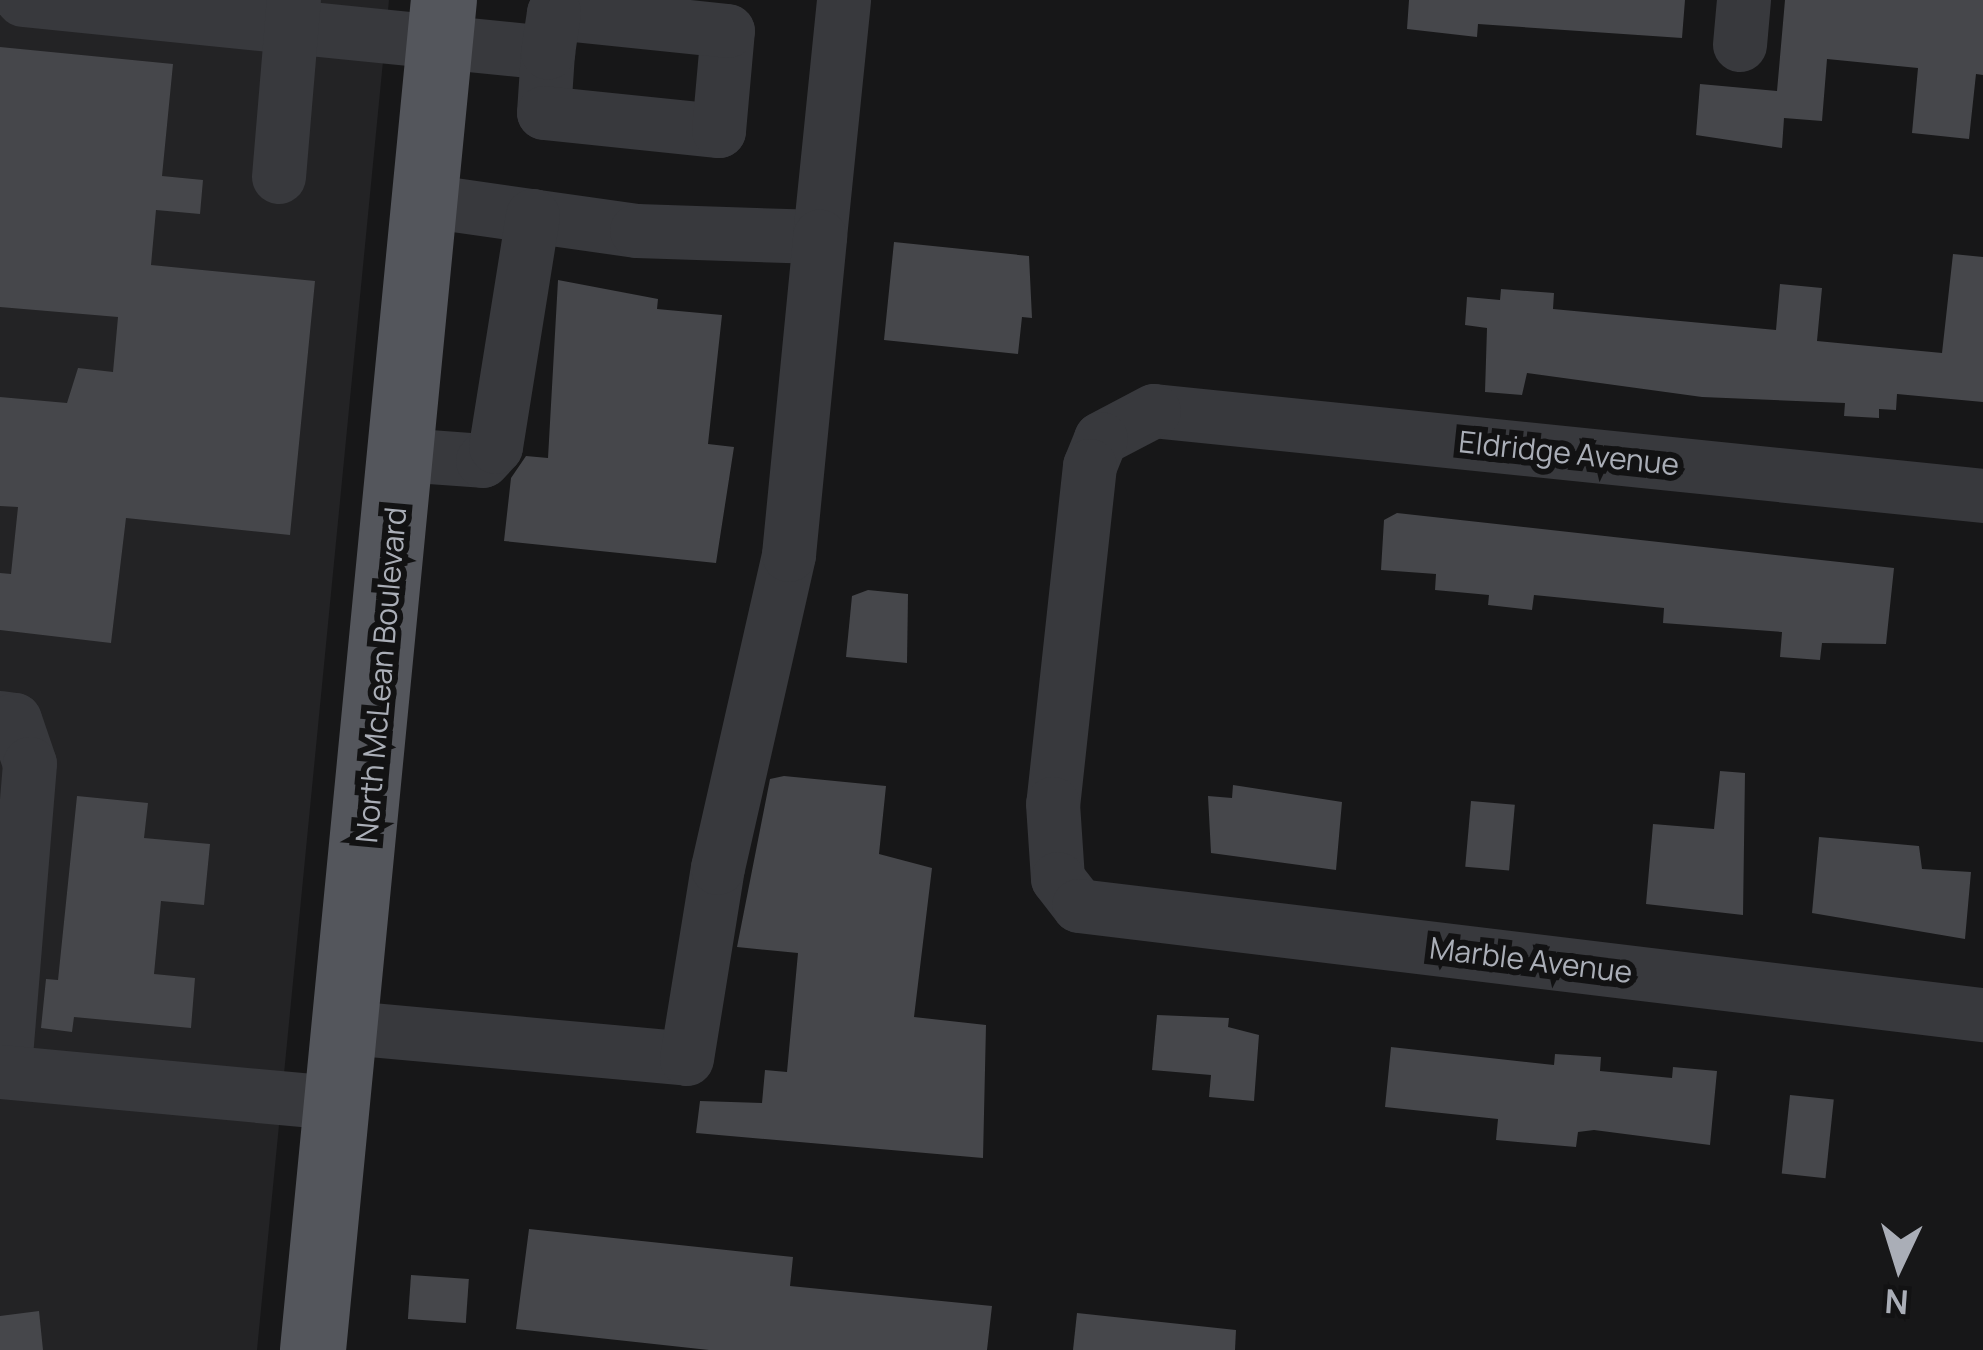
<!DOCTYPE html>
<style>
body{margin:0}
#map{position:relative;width:1983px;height:1350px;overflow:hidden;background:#171718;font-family:Manrope,sans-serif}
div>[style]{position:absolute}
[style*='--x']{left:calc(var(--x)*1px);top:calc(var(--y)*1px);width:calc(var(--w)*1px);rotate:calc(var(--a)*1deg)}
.built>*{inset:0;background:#232325}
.building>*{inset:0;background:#46474b;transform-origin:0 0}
.minor>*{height:54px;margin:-27px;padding:0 27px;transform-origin:27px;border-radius:27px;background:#38393d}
.major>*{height:66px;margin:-33px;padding:0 33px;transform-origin:33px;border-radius:33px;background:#54565c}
span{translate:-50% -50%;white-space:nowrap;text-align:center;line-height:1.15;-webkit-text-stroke:12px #121213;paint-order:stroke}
.street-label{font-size:30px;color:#aaaeb7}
.north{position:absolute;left:1839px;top:1206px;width:120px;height:120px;-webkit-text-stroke:9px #121213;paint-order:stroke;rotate:184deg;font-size:33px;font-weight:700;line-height:48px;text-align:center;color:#aaaeb7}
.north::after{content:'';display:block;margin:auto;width:42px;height:54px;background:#aaaeb7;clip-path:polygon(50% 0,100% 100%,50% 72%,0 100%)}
</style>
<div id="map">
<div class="built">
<div style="clip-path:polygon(0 0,389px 0,257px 1350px,0 1350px)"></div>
</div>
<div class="building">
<div style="clip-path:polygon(1409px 0,1685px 0,1682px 38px,1478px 24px,1477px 37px,1407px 29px)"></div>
<div style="clip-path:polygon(1785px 0,1983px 0,1983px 75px,1976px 74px,1969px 139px,1912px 133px,1918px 68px,1827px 59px,1822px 121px,1784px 118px,1782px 148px,1696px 135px,1700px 84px,1777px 91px)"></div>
<div style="clip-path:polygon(0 47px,173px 64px,162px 176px,203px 180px,200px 214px,156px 210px,151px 265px,315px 281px,290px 535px,126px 518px,111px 643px,0 630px,0 573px,11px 574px,18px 507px,0 506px,0 397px,67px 403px,78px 368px,113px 372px,118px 317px,0 307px)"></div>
<div style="clip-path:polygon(894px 242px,1029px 256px,1032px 318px,1022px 317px,1018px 354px,884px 340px)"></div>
<div style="clip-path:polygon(1953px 254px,1983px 257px,1983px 402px,1897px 394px,1896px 410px,1879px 409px,1879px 418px,1844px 416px,1845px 403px,1702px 397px,1527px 373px,1522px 395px,1485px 392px,1487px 328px,1465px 325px,1467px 297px,1500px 300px,1501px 289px,1554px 293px,1553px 309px,1776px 330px,1780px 284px,1822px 288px,1817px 341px,1942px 353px)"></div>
<div style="clip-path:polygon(558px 280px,658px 299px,657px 309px,722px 315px,708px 444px,734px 447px,716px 563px,504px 541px,511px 478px,526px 456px,548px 458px)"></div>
<div style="clip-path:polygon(1397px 513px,1894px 568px,1886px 644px,1822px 643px,1820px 660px,1780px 657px,1782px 632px,1663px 623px,1664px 608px,1534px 595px,1532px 610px,1488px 605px,1489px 595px,1435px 590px,1436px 574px,1381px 570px,1384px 520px)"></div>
<div style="clip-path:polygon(868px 590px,908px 594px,907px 663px,846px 657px,852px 596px)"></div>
<div style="clip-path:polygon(1720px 771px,1745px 773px,1743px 915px,1646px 904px,1653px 824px,1714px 829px)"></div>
<div style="clip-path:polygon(784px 776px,886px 786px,879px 854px,932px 868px,914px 1017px,986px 1025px,983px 1158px,696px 1133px,700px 1101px,762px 1103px,765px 1070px,787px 1072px,798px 953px,737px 947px,770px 779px)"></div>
<div style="clip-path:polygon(1233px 785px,1342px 802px,1336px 870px,1211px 853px,1208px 796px,1232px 798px)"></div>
<div style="clip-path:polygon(77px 796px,148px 803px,144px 838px,210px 844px,204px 905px,161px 901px,154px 974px,195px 978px,191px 1028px,74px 1017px,72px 1032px,41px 1028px,46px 979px,58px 980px)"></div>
<div style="left:1471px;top:801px;width:44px;height:66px;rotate:5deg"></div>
<div style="clip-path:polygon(1819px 837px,1919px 846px,1922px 869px,1971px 872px,1965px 939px,1812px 913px)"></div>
<div style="clip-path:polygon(1157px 1015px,1229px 1018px,1228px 1027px,1259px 1035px,1254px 1101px,1209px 1097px,1211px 1075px,1152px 1070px)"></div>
<div style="clip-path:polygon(1391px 1047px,1554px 1065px,1555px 1054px,1601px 1057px,1600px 1071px,1672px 1078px,1673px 1067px,1717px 1071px,1710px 1145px,1594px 1130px,1578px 1132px,1576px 1147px,1496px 1140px,1498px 1119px,1385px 1107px)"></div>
<div style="left:1790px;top:1095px;width:44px;height:79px;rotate:6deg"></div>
<div style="clip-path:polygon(529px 1229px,793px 1257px,790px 1286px,992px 1306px,987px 1350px,709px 1350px,516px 1329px)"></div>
<div style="left:411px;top:1275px;width:58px;height:44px;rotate:4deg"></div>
<div style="clip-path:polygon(39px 1311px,43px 1350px,0 1350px,0 1316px)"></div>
<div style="clip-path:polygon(1077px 1313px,1236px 1330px,1235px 1350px,1073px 1350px)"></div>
</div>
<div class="minor">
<div style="--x:23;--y:0;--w:528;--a:5.76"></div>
<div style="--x:548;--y:53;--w:60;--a:93.8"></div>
<div style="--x:544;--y:113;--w:176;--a:5.9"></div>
<div style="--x:719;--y:131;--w:100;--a:-84.9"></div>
<div style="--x:728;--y:31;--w:175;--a:-174.1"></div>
<div style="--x:554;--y:13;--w:40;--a:98.5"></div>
<div style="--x:1740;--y:45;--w:45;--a:-84.9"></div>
<div style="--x:279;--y:177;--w:178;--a:-85.2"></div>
<div style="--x:426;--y:201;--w:213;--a:8.1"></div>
<div style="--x:637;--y:231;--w:183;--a:1.9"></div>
<div style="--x:820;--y:237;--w:238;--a:-84.2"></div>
<div style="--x:402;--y:455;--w:81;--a:4.2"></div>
<div style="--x:483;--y:461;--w:19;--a:-47"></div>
<div style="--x:496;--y:447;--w:234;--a:-80.9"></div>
<div style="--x:1983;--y:496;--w:833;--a:-174.15"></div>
<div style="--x:1154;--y:411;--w:60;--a:152.2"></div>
<div style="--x:1101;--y:439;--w:29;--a:112"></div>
<div style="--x:1090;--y:466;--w:340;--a:96.2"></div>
<div style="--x:1053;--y:804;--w:75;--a:86.2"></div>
<div style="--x:1058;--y:879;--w:34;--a:52"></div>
<div style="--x:1079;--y:906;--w:911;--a:6.88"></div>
<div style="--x:0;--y:718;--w:15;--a:8"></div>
<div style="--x:15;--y:720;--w:46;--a:71.2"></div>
<div style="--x:30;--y:764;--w:308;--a:94.7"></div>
<div style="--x:349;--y:1028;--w:339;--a:5.2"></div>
<div style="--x:687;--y:1059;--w:193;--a:-80.8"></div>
<div style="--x:718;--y:868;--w:321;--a:-77.2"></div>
<div style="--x:789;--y:555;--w:320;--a:-84.4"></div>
<div style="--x:0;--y:1072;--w:343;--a:5.3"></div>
</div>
<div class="major">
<div style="--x:313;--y:1350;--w:1356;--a:-84.46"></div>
</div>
<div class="street-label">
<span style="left:1569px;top:453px;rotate:6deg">Eldridge Avenue</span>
<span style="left:381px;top:675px;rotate:-85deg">North McLean Boulevard</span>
<span style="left:1531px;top:960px;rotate:7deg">Marble Avenue</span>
</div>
<div class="north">N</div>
</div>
